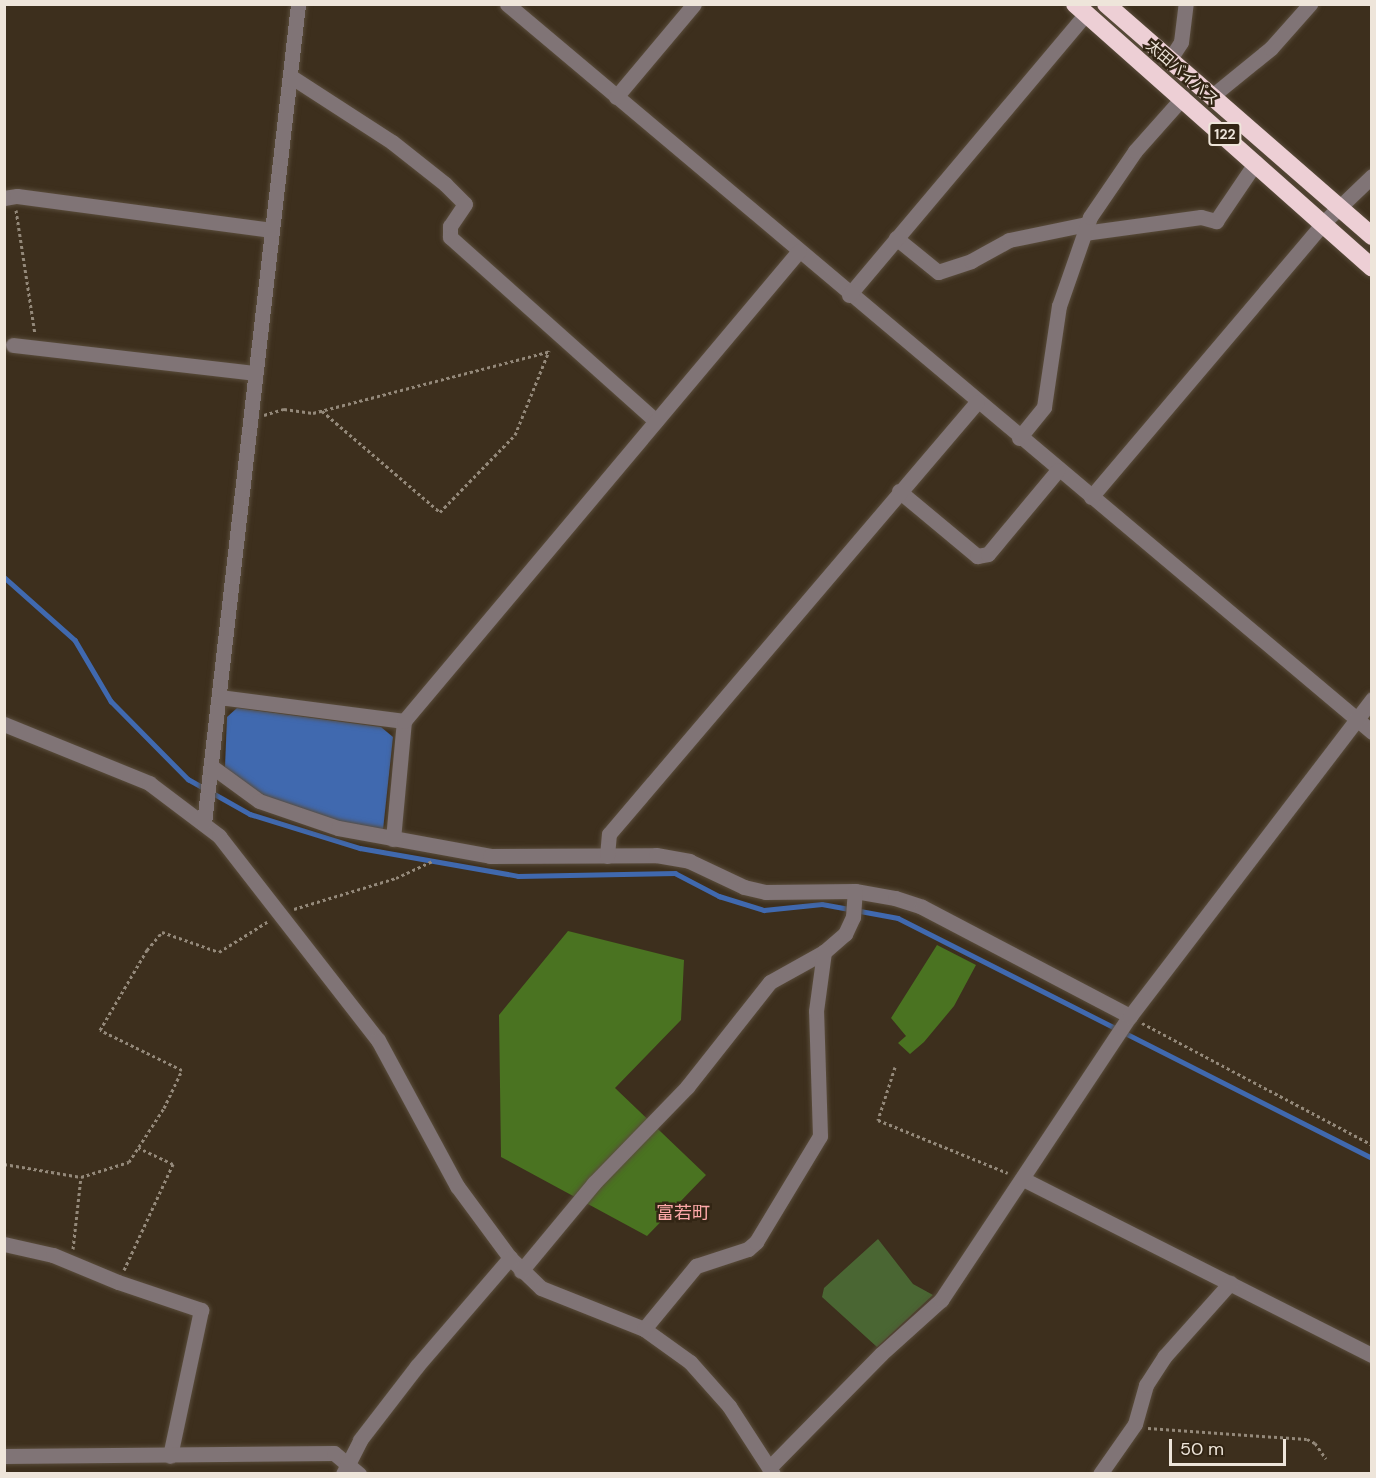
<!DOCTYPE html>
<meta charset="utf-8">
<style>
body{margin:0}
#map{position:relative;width:1376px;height:1478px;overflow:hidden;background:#3d2f1d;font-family:"DM Sans","Noto Sans JP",sans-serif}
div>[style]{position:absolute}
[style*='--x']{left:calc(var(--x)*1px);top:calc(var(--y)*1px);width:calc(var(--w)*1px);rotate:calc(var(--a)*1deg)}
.green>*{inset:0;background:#4a6633}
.forest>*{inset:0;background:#4a7321}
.water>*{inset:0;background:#4069af}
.stream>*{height:4.5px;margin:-2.25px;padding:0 2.25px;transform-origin:2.25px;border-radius:2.25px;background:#4069af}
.path>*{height:3px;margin-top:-1.5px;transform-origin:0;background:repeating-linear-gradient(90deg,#94897a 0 3px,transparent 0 6px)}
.roads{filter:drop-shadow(0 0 2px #594c3b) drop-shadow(0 0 2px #594c3b)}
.minor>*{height:15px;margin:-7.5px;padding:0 7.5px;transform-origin:7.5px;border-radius:7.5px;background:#807476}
.highway>*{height:18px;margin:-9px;padding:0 9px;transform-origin:9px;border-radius:9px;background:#edcfd5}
span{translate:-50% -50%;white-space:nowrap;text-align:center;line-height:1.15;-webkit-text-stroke:5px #322514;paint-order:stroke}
.shield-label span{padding:2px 4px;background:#322514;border:2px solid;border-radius:4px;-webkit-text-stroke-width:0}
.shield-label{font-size:14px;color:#eee5da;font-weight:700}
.street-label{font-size:15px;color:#eee5da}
.quarter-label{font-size:18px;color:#fea9a9}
.frame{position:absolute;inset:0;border:6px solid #eee5da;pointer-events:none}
.scale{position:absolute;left:1169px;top:1439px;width:117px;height:27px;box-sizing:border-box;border:3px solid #eee5da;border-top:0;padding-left:8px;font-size:18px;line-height:21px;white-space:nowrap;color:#eee5da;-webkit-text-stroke:4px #322514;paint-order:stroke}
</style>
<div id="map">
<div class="green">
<div style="clip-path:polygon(878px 1239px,913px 1284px,933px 1295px,877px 1347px,822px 1297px,824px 1288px)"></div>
</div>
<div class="forest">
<div style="clip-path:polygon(568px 931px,684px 960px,681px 1020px,615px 1088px,706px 1175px,647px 1236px,501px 1157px,499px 1015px)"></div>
<div style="clip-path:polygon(937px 945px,976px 965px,954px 1006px,924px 1042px,910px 1054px,898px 1043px,906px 1036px,891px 1018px)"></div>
</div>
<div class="water">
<div style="clip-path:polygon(237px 708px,381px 727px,393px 737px,383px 830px,338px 822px,261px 795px,244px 784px,225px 767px,227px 717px)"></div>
</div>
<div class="stream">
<div style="--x:4;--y:577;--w:95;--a:41.6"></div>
<div style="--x:75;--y:640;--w:71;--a:59.5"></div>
<div style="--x:111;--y:701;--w:110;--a:45.4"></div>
<div style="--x:188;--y:779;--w:71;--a:29.4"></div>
<div style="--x:250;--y:814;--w:115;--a:17.2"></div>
<div style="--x:360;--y:848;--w:160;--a:10"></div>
<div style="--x:518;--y:876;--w:157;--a:-1.1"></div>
<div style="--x:675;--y:873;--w:50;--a:27.6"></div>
<div style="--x:719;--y:896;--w:47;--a:17.3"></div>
<div style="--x:764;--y:910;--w:58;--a:-5.9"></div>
<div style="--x:822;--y:904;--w:77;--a:10.4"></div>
<div style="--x:898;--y:918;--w:531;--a:26.85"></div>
</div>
<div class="path">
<div style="--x:16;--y:210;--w:125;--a:81.3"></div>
<div style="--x:322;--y:411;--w:155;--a:40.6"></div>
<div style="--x:440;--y:512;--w:107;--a:-45.8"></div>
<div style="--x:515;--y:435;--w:91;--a:-68"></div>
<div style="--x:264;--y:415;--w:21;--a:-17"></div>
<div style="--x:284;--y:409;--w:29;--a:8"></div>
<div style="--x:313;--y:413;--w:243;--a:-14.6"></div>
<div style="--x:294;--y:909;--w:107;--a:-16.9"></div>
<div style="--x:396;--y:878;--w:40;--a:-25"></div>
<div style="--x:1142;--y:1023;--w:260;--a:27.9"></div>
<div style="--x:895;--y:1067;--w:56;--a:107.8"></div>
<div style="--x:878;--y:1120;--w:140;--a:22.2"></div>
<div style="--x:4;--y:1164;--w:78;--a:9.6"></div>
<div style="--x:81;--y:1177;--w:50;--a:-17.4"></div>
<div style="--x:129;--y:1162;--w:64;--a:-57.1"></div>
<div style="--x:164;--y:1108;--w:42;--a:-64.7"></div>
<div style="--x:182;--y:1070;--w:91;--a:-154"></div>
<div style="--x:100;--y:1030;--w:93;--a:-59.6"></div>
<div style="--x:147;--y:950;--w:23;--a:-50"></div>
<div style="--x:162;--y:932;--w:60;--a:19.3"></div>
<div style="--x:219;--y:952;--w:57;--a:-32"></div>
<div style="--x:73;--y:1249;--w:72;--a:-83.7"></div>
<div style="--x:124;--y:1270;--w:117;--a:-65.2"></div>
<div style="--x:173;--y:1164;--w:38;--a:-155"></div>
<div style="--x:1148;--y:1428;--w:159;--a:4"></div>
<div style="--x:1307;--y:1439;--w:9;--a:27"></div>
<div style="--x:1315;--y:1443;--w:19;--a:55"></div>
</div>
<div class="roads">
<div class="minor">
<div style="--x:507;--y:4;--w:1131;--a:40.08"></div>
<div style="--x:1170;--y:59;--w:20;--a:-57"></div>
<div style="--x:1181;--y:42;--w:38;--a:-83"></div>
<div style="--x:290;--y:76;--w:121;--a:32.9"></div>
<div style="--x:392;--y:142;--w:68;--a:38.4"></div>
<div style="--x:445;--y:184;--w:28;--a:45"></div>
<div style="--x:465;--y:204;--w:27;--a:124"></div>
<div style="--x:450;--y:226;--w:11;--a:90"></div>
<div style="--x:450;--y:237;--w:276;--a:41.8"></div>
<div style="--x:1212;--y:96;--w:76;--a:-39.1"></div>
<div style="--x:1271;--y:48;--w:59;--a:-48.4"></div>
<div style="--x:616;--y:97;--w:121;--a:-50"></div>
<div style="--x:4;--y:198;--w:13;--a:-9"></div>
<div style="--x:17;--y:196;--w:257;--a:7.6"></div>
<div style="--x:1084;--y:233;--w:118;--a:-7.8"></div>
<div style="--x:1201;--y:217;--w:16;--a:15"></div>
<div style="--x:1216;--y:221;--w:71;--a:-55.9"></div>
<div style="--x:896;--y:238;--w:54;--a:39"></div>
<div style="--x:938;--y:272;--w:35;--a:-18"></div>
<div style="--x:971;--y:261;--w:43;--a:-28.9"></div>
<div style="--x:1009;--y:240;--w:80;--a:-11.6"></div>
<div style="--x:849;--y:295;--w:368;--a:-49.9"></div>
<div style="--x:13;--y:345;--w:244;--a:6.6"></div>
<div style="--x:1019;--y:438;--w:40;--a:-51"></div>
<div style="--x:1044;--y:407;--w:102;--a:-81.6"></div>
<div style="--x:1059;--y:306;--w:94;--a:-70.8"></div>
<div style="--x:1090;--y:217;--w:80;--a:-55.7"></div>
<div style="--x:1135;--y:151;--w:72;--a:-48.4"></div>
<div style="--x:899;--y:491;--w:102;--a:39.8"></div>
<div style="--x:977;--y:556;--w:11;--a:-10"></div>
<div style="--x:988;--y:554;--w:109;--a:-50.2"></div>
<div style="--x:1091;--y:497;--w:359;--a:-49.7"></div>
<div style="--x:1323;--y:223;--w:68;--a:-43.8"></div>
<div style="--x:219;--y:697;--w:187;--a:7.4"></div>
<div style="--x:4;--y:724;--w:157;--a:22.1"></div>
<div style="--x:149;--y:783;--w:88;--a:37.1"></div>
<div style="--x:219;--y:836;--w:259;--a:52.1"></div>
<div style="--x:378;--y:1040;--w:166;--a:61.6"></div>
<div style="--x:457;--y:1186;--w:89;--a:53.6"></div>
<div style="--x:510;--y:1258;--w:43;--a:44.1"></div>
<div style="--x:541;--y:1288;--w:111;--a:21.7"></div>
<div style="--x:644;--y:1329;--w:57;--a:35.7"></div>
<div style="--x:690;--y:1362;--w:59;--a:48.4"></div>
<div style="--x:729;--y:1406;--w:81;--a:57.1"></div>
<div style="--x:211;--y:766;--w:59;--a:36.1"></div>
<div style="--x:259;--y:801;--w:83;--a:18.9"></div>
<div style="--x:338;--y:828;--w:155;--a:10.4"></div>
<div style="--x:490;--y:856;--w:166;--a:-0.3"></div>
<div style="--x:656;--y:855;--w:34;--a:10"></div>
<div style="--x:689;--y:861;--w:61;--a:25.3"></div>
<div style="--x:744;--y:887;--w:22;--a:13"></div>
<div style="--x:765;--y:892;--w:90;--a:-0.6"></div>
<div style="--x:855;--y:891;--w:41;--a:9.9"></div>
<div style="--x:895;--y:898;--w:28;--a:18"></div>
<div style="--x:922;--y:907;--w:235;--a:27.7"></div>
<div style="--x:204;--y:823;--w:824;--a:-83.45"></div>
<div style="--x:393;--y:839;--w:119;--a:-84.7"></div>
<div style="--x:404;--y:721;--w:614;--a:-49.96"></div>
<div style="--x:607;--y:856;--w:22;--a:-85"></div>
<div style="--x:609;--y:834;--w:567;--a:-49.57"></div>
<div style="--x:1023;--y:1179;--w:391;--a:26.8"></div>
<div style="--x:4;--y:1244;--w:50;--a:12.7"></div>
<div style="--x:53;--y:1255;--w:70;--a:22.6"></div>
<div style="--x:118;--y:1282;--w:88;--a:18.6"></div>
<div style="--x:201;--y:1310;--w:149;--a:102"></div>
<div style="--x:521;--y:1271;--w:114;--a:-50.3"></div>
<div style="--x:594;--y:1183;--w:134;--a:-45.9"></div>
<div style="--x:687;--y:1087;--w:134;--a:-51.7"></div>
<div style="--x:770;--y:982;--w:62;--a:-29.1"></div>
<div style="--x:824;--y:952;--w:28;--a:-41"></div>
<div style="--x:845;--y:934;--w:19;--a:-65"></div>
<div style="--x:853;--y:917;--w:26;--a:-86"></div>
<div style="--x:644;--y:1329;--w:82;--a:-50.5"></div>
<div style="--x:696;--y:1266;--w:55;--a:-18.1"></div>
<div style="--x:748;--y:1249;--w:11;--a:-41"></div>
<div style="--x:756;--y:1242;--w:124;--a:-58.9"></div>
<div style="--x:820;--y:1136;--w:125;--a:-91.8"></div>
<div style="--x:816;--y:1011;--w:60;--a:-82.3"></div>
<div style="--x:4;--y:1456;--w:330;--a:-0.5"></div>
<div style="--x:334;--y:1453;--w:33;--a:40"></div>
<div style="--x:769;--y:1468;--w:160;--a:-45.5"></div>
<div style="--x:881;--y:1354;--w:81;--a:-42"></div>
<div style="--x:941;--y:1300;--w:341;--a:-56.4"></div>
<div style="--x:1130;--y:1016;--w:399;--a:-52.6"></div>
<div style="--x:343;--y:1474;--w:38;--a:-63"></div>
<div style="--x:360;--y:1440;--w:93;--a:-52.4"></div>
<div style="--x:417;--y:1366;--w:143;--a:-49.3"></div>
<div style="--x:1100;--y:1474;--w:61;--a:-55"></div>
<div style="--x:1135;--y:1424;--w:41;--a:-74.2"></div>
<div style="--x:1146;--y:1385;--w:35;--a:-57"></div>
<div style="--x:1165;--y:1356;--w:98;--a:-48.3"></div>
</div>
<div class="highway">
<div style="--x:1075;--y:4;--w:397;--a:41.6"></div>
<div style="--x:1106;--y:4;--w:353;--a:41.1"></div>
</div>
</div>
<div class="shield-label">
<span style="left:1225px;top:134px">122</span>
</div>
<div class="street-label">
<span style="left:1182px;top:73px;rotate:41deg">太田バイパス</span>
</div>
<div class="quarter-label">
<span style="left:683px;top:1213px">富若町</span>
</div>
<div class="frame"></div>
<div class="scale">50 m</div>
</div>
